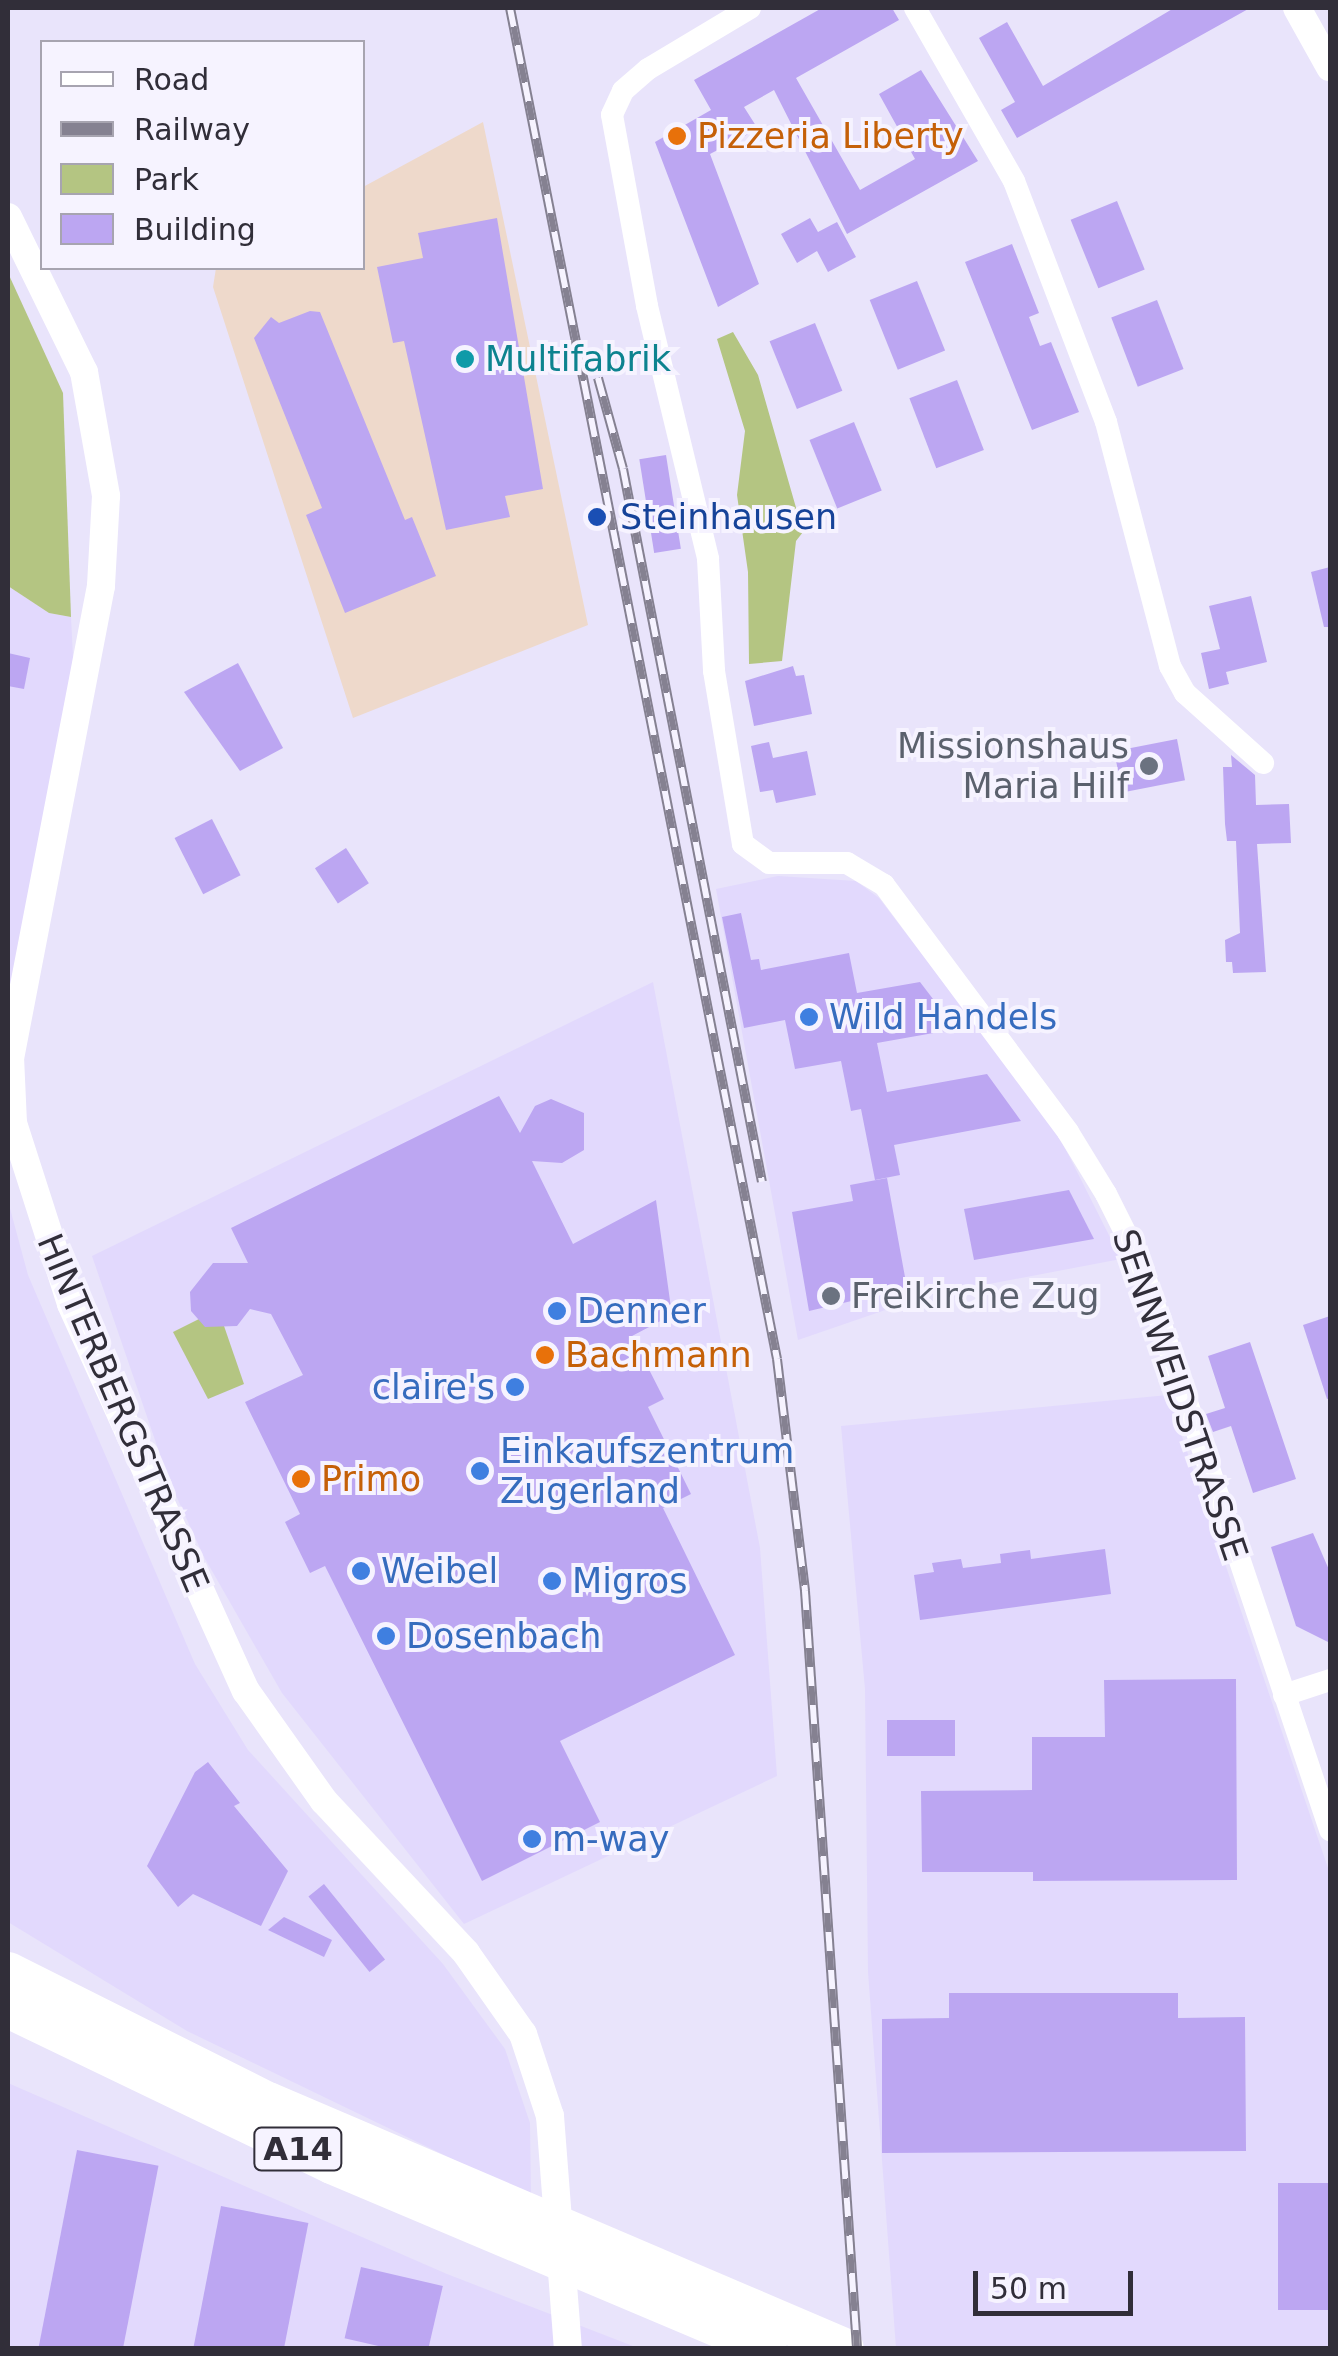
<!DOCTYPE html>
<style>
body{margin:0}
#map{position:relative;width:1338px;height:2356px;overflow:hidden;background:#e9e4fb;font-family:"DejaVu Sans",sans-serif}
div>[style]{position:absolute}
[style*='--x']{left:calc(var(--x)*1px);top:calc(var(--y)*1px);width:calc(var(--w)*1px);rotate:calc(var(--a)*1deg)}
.built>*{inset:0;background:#e2d9fd}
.industrial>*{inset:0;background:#eed9cb}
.green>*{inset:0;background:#b4c582}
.building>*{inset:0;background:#bca6f2;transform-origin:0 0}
.minor>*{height:22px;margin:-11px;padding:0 11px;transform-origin:11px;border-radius:11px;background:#fff}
.tertiary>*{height:28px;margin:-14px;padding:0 14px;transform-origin:14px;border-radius:14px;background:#fff}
.motorway>*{height:40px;margin:-20px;padding:0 20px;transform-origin:20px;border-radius:20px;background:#fff}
.rail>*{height:10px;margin-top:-5px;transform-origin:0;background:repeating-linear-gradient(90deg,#f6f3ff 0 19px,#858191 0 38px);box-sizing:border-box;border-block:2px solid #858191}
.dots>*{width:28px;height:28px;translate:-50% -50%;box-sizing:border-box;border:5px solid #f6f3ff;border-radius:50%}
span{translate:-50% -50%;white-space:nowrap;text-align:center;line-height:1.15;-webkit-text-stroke:8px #f6f3ff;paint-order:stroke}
.shield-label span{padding:2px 8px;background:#f6f3ff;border:2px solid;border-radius:8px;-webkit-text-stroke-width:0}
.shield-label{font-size:32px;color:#312e39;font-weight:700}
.food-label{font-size:35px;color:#c56008}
.left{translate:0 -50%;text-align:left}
.culture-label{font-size:35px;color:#0d838f}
.transit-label{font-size:35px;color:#164399}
.worship-label{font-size:35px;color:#5b616d}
.right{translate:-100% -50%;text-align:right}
.shop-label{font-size:35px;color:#366cbe}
.street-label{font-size:35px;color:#312e39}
.frame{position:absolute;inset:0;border:10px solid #312e39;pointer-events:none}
.legend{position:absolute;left:40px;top:40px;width:325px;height:230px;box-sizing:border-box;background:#f6f3ff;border:2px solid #a7a4b0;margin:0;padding:12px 18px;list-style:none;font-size:30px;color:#312e39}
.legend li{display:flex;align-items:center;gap:20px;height:50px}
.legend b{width:50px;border:2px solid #a7a4b0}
.scale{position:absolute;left:973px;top:2271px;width:160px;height:45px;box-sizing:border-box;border:5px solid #312e39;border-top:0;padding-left:12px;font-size:30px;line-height:35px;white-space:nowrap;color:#312e39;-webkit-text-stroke:8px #f6f3ff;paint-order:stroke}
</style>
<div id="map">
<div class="built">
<div style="clip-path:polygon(8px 586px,49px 613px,71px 617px,73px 657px,50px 836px,8px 1063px)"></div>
<div style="clip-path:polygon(778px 876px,856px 881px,879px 898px,1056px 1130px,1121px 1259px,926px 1296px,798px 1340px,716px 889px)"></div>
<div style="clip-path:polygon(653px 982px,760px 1548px,777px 1776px,464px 1924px,282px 1693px,204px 1557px,168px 1478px,92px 1256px)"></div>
<div style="clip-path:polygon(8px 1201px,28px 1275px,195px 1664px,248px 1750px,443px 1964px,505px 2049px,530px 2123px,531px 2197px,187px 2031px,8px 1922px)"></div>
<div style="clip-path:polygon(1168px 1395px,1330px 1874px,1330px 2348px,896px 2348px,868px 1972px,865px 1689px,841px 1426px)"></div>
<div style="clip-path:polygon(8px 2083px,447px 2274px,638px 2348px,8px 2348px)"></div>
</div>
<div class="industrial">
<div style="clip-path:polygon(483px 122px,588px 625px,353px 718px,213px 287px,216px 268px,362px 268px,363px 187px)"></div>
</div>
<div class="green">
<div style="clip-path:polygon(8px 273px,63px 393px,71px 617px,49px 613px,8px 586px)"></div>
<div style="clip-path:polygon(733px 332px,758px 375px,803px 532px,796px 541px,782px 661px,749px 664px,748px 572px,737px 495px,745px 431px,717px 339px)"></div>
<div style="clip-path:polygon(199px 1319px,224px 1326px,244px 1384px,208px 1399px,173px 1332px)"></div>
</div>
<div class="building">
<div style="clip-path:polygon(822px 8px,892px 8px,899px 20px,796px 78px,860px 190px,915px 159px,879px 94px,921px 70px,978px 161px,847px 234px,774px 90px,744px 107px,758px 129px,710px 154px,759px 284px,718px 307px,655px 142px,711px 110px,694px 80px)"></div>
<div style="clip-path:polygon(1174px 8px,1250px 8px,1017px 138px,1001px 110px,1015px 102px,979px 38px,1007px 22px,1043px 86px)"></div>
<div style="left:1117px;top:201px;width:74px;height:50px;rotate:68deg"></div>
<div style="clip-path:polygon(497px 218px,543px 489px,505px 496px,510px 517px,446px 530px,404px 341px,393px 343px,377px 267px,423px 258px,418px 233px)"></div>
<div style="clip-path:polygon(810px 218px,818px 232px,837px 222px,856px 257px,828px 272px,817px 251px,797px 263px,781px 234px)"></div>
<div style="clip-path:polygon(1012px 244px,1039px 313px,1029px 317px,1040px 346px,1051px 342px,1079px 412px,1032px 430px,965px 262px)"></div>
<div style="left:917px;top:281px;width:75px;height:51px;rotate:68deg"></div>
<div style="left:1157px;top:300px;width:74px;height:49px;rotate:69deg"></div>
<div style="clip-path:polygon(310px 311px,320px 312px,405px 520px,412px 517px,436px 576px,345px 613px,306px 515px,322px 508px,254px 338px,271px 317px,279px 323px)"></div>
<div style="left:815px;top:323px;width:73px;height:49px;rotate:68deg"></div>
<div style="left:957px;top:380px;width:75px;height:51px;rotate:69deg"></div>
<div style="left:854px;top:422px;width:74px;height:48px;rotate:68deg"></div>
<div style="left:666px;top:455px;width:95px;height:27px;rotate:81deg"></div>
<div style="clip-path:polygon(1330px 567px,1330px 627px,1324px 627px,1311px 572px)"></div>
<div style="clip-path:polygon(1251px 596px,1267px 662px,1226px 672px,1229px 684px,1209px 689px,1201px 653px,1220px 649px,1209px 606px)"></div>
<div style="clip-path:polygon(8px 653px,30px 658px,24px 689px,8px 686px)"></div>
<div style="clip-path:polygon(238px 663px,283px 748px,240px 771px,184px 692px)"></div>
<div style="clip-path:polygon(793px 666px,796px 676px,804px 675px,812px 714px,754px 726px,745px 681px)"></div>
<div style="left:1177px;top:739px;width:42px;height:64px;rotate:79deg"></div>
<div style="clip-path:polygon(769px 742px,773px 758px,807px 751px,816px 795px,776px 803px,773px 790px,760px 792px,751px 746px)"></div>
<div style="clip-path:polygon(1231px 755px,1255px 775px,1256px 805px,1289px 804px,1291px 843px,1257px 844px,1266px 972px,1233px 973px,1232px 962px,1226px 962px,1225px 940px,1240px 933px,1236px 841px,1227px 841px,1225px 824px,1223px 767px,1232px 767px)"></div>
<div style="left:212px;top:819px;width:63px;height:42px;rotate:63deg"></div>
<div style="left:346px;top:848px;width:42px;height:37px;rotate:57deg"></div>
<div style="clip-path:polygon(741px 913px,751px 960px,759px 959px,761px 970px,849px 953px,857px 993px,920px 982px,956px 1029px,877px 1043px,887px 1092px,987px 1074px,1021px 1121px,894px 1145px,900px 1175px,875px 1180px,861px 1109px,851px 1111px,841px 1061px,795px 1069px,785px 1020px,744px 1028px,722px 917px)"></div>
<div style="clip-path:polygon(499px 1096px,520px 1133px,535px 1106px,551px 1099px,584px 1113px,584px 1150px,562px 1163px,532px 1161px,573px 1244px,656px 1200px,672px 1315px,632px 1336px,664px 1399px,648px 1407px,691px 1494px,663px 1508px,735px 1655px,560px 1741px,600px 1822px,482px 1881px,325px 1566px,310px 1573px,285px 1522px,300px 1514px,245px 1402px,303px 1375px,271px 1314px,250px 1309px,237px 1326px,205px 1327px,191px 1311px,190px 1292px,213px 1263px,248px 1263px,231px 1228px)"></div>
<div style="clip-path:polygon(887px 1178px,907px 1288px,809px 1311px,792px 1212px,853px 1201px,850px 1185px)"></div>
<div style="clip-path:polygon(1069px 1190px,1094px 1239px,974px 1260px,964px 1209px)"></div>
<div style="clip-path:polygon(1330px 1316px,1330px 1398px,1327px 1399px,1303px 1325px)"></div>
<div style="clip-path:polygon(1250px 1342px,1296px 1479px,1253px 1493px,1231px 1426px,1213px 1432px,1206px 1414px,1225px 1408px,1208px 1356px)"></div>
<div style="clip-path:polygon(1313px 1533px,1330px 1572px,1330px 1643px,1296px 1626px,1271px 1547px)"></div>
<div style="clip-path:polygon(1105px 1549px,1111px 1594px,920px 1620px,914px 1575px,934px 1572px,932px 1563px,961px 1559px,963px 1568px,1001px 1563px,1000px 1554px,1030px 1550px,1031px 1559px)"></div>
<div style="clip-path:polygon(1236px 1679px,1237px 1880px,1033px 1881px,1033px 1872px,922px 1872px,921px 1791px,1032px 1790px,1032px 1737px,1105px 1737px,1104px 1680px)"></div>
<div style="left:887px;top:1720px;width:68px;height:36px"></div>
<div style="clip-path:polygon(208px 1762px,240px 1803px,234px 1806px,288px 1871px,261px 1926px,193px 1894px,178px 1907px,147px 1866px,195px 1772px)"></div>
<div style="left:324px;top:1884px;width:97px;height:20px;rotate:51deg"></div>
<div style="clip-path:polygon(284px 1917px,332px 1940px,324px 1957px,268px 1930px)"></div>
<div style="clip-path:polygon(949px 1993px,1178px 1993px,1178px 2018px,1245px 2017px,1246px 2151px,882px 2153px,882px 2019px,949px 2018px)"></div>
<div style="left:77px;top:2150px;width:83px;height:202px;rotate:11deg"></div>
<div style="left:1278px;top:2183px;width:50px;height:127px"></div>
<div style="left:221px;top:2206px;width:89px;height:144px;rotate:11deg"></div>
<div style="left:361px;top:2267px;width:84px;height:73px;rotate:13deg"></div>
</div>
<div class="minor">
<div style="--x:750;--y:8;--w:119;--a:149.1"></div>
<div style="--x:648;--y:69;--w:33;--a:139"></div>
<div style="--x:623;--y:91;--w:26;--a:115"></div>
<div style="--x:612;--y:115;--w:194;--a:79.6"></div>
<div style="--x:647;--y:306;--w:260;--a:76.4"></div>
<div style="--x:708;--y:559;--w:112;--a:86.9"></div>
<div style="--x:714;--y:671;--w:175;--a:80.5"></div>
<div style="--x:743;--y:844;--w:32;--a:36"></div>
<div style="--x:769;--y:863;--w:78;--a:0"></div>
<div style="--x:847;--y:863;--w:43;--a:30.7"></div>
<div style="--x:884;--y:885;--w:308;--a:53.3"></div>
<div style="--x:1068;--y:1132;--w:73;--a:58.5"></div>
<div style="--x:1106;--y:1194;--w:76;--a:63.4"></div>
<div style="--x:1140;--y:1262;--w:599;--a:71.5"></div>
<div style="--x:915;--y:8;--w:199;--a:60.2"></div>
<div style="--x:1014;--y:181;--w:258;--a:69.1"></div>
<div style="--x:1106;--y:422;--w:252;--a:75.3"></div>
<div style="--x:1170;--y:666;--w:31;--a:61"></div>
<div style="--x:1185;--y:693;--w:105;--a:41.9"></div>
<div style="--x:1284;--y:1695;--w:48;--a:-18.1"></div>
</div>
<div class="tertiary">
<div style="--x:1297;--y:8;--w:68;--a:60.8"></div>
<div style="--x:8;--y:217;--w:173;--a:63.9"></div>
<div style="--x:84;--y:372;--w:126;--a:79.9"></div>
<div style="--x:106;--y:496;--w:90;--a:93.2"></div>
<div style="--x:101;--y:586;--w:480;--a:100.9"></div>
<div style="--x:10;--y:1057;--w:66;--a:87.4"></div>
<div style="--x:13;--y:1123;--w:190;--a:72.2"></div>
<div style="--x:71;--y:1304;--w:425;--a:65.7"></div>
<div style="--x:246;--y:1691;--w:135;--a:54.7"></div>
<div style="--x:324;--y:1801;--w:208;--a:46.9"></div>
<div style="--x:466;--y:1953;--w:99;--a:54.9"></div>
<div style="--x:523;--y:2034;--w:86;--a:71.8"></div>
<div style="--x:550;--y:2116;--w:233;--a:85.6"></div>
</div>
<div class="motorway">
<div style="--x:8;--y:1972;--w:291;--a:26.6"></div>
<div style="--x:268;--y:2102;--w:626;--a:23.13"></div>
<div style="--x:8;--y:2008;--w:360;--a:25.7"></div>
<div style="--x:332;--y:2164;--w:472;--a:22.9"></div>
</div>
<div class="rail">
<div style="--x:510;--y:8;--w:1377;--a:78.82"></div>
<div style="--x:777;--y:1359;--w:234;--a:83.1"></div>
<div style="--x:805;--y:1591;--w:759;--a:86.07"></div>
<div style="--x:598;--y:378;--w:94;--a:74.6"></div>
<div style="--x:623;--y:469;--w:726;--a:78.97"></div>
</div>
<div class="dots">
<div style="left:677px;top:136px;background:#e8710a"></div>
<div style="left:465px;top:359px;background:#0f9aa8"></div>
<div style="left:597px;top:517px;background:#1a4fb4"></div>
<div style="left:1149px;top:766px;background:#6b7280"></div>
<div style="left:809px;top:1017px;background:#3f7fe0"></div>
<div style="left:831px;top:1296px;background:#6b7280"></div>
<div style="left:557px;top:1311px;background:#3f7fe0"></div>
<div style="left:545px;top:1355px;background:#e8710a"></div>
<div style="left:515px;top:1387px;background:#3f7fe0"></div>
<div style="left:480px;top:1471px;background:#3f7fe0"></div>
<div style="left:301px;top:1479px;background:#e8710a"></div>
<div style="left:361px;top:1571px;background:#3f7fe0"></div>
<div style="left:552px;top:1581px;background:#3f7fe0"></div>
<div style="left:386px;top:1636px;background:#3f7fe0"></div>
<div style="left:532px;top:1839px;background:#3f7fe0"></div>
</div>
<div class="shield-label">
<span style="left:298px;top:2149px">A14</span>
</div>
<div class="food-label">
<span class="left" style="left:697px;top:136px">Pizzeria Liberty</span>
<span class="left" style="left:565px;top:1355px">Bachmann</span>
<span class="left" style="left:321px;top:1479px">Primo</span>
</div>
<div class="culture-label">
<span class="left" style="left:485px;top:359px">Multifabrik</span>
</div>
<div class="transit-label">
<span class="left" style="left:620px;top:517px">Steinhausen</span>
</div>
<div class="worship-label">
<span class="right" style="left:1129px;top:766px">Missionshaus<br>Maria Hilf</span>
<span class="left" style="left:851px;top:1296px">Freikirche Zug</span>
</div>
<div class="shop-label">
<span class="left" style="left:829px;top:1017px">Wild Handels</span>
<span class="left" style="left:577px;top:1311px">Denner</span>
<span class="right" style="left:495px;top:1387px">claire's</span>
<span class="left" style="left:500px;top:1471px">Einkaufszentrum<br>Zugerland</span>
<span class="left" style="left:381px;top:1571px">Weibel</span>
<span class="left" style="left:572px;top:1581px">Migros</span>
<span class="left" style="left:406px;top:1636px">Dosenbach</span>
<span class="left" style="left:552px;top:1839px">m-way</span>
</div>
<div class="street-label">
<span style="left:1180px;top:1395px;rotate:71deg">SENNWEIDSTRASSE</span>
<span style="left:123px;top:1413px;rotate:67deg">HINTERBERGSTRASSE</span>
</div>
<div class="frame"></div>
<ul class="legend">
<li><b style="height:12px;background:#fff"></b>Road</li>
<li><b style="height:12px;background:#858191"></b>Railway</li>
<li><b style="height:28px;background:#b4c582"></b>Park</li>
<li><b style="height:28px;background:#bca6f2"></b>Building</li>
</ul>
<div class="scale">50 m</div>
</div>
